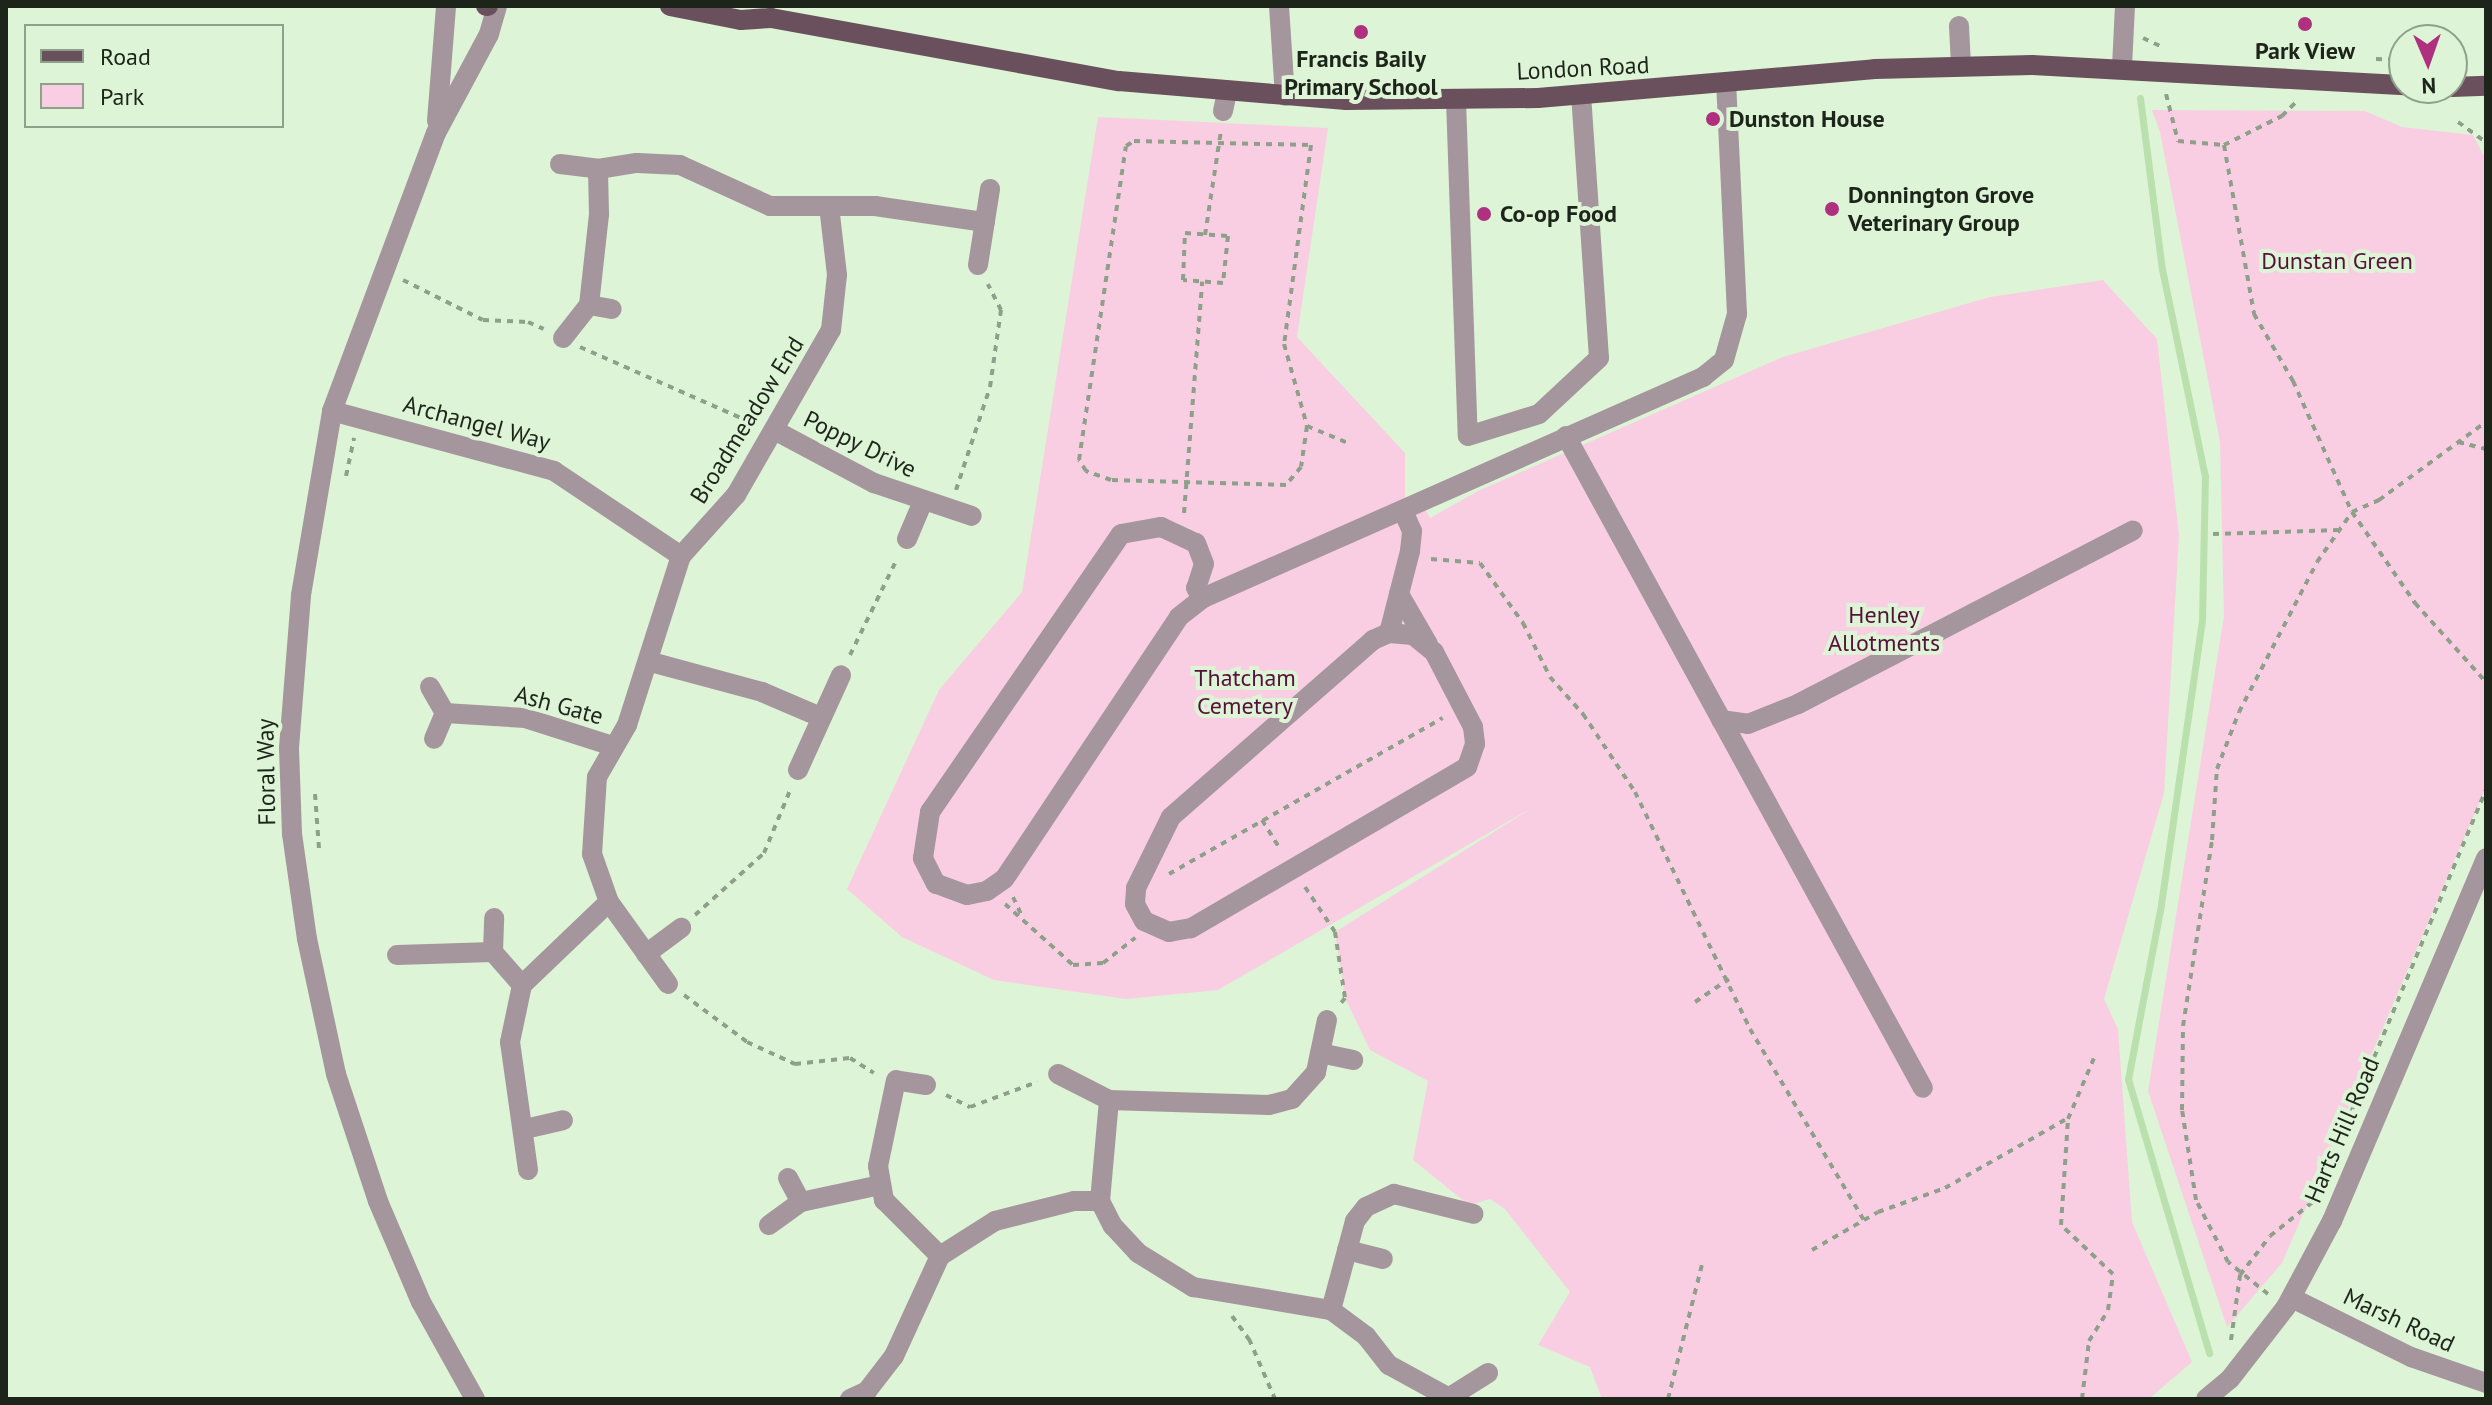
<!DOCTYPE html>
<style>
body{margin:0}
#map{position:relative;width:2492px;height:1405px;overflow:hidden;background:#ddf4d6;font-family:"PT Sans",sans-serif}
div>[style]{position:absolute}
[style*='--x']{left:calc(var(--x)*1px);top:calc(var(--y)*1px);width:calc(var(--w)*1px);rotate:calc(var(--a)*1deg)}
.green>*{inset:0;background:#f9cee3}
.stream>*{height:7px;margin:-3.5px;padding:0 3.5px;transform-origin:3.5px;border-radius:3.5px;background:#bae1ad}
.path>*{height:4px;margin-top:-2px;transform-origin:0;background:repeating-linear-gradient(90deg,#8fa08a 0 6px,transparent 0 12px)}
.minor>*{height:20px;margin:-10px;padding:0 10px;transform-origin:10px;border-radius:10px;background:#a5969d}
.major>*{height:20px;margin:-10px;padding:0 10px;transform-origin:10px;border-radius:10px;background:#6a505d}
.dots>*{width:22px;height:22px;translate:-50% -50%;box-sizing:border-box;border:4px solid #ddf4d6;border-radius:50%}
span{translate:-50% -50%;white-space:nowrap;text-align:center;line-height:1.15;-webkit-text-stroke:8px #ddf4d6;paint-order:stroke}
.poi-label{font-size:24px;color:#1d251a;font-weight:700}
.left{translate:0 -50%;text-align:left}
.street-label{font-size:24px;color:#1d251a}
.park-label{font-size:24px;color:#56113b}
.frame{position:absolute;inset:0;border:8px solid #1d251a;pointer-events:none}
.legend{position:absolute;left:24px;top:24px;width:260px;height:104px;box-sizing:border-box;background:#ddf4d6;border:2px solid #90a18b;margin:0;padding:10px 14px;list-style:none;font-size:24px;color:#1d251a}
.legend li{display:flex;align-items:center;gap:16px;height:40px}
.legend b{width:40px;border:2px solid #90a18b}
.north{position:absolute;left:2388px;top:24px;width:80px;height:80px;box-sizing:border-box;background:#ddf4d6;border:2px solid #90a18b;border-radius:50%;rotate:178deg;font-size:22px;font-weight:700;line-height:32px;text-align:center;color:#1d251a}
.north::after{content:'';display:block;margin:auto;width:28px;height:36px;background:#af307e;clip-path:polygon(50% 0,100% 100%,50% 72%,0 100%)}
</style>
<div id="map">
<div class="green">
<div style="clip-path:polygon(2152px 110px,2365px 111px,2402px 127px,2473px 135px,2486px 160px,2486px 787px,2282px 1263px,2227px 1327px,2148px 1091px,2224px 616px,2220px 442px,2160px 132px)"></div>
<div style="clip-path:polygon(1098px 117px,1328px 128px,1297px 337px,1405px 453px,1405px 498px,1419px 498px,1430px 518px,1478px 491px,1783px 357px,1990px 297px,2103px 280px,2157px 339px,2179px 535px,2164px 793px,2104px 999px,2118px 1029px,2132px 1222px,2192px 1362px,2149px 1399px,1602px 1399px,1590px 1367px,1538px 1345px,1570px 1292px,1505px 1209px,1490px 1199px,1469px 1205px,1413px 1160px,1428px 1081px,1370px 1050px,1345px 998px,1335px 932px,1535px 806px,1218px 990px,1126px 999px,994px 980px,902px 937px,847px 889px,939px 690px,1022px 592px)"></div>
</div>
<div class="stream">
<div style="--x:2140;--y:98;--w:172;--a:82.7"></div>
<div style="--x:2162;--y:269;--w:211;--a:78.3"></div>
<div style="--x:2205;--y:476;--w:144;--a:91.2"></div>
<div style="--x:2202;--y:620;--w:293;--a:98.2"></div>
<div style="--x:2160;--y:910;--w:172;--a:100.7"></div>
<div style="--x:2128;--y:1079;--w:286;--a:73.5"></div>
</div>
<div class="path">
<div style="--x:2143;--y:38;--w:23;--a:25"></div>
<div style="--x:2376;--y:59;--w:28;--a:2"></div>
<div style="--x:2166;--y:94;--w:49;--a:75.7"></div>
<div style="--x:2178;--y:141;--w:46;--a:5"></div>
<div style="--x:2224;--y:145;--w:172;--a:79.9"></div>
<div style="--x:2254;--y:314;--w:78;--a:59.8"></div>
<div style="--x:2293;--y:381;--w:144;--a:65.8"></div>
<div style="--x:2352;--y:512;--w:111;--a:55.3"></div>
<div style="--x:2415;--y:603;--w:106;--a:48.1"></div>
<div style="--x:2458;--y:122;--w:34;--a:36"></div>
<div style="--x:1134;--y:141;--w:177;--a:1.3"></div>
<div style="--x:1311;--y:145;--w:201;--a:97.7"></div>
<div style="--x:1284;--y:344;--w:85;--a:74.3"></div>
<div style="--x:1307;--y:426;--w:41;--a:98.3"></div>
<div style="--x:1301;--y:467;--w:23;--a:130"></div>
<div style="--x:1286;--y:485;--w:175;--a:-178.4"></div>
<div style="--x:1111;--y:480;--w:27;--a:-160"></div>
<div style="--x:1086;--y:471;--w:13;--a:-122"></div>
<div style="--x:1079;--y:460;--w:317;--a:-81.5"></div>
<div style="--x:1126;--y:146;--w:9;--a:-32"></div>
<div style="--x:2224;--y:145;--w:65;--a:-26.6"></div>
<div style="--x:2282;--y:116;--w:20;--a:-45"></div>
<div style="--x:1185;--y:233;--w:43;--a:4"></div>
<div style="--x:1228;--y:236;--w:47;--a:96.1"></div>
<div style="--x:1223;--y:283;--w:40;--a:-175.7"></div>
<div style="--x:1183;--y:280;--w:47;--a:-87.6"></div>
<div style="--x:1205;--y:235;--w:106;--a:-81.3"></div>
<div style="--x:403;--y:280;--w:89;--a:26.6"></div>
<div style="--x:483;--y:320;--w:45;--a:2.5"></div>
<div style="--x:528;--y:322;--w:17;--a:24"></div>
<div style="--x:580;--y:347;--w:188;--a:23.8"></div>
<div style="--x:1307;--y:426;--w:44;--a:22.5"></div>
<div style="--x:2458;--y:442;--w:29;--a:14"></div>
<div style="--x:346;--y:476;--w:39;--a:-78"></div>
<div style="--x:956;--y:490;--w:108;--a:-71.7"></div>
<div style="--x:990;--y:387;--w:78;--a:-81.9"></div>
<div style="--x:1001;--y:310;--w:29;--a:-117"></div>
<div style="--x:1184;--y:513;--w:232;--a:-85.5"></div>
<div style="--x:2213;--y:534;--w:125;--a:-1.8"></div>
<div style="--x:1431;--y:559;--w:49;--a:4.7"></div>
<div style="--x:1480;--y:563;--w:74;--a:54.4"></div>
<div style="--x:1523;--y:623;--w:60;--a:63.4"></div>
<div style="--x:1550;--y:677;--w:50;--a:48.3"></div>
<div style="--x:1583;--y:714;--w:94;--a:56.3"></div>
<div style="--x:1635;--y:792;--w:263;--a:64.1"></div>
<div style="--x:1750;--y:1029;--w:222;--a:59.2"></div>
<div style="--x:850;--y:655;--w:107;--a:-63.9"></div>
<div style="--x:315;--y:794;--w:55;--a:85.8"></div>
<div style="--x:1262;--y:820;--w:34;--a:58"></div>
<div style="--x:1169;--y:874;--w:315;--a:-29.7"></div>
<div style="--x:1305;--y:887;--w:54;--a:56.3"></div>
<div style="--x:1335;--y:932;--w:67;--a:81.4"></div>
<div style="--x:1345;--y:998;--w:6;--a:129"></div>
<div style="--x:1013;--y:897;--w:19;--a:65"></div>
<div style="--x:1005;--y:904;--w:91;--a:41.9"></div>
<div style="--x:1073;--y:965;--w:30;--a:-4"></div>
<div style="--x:1103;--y:963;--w:41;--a:-38"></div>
<div style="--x:695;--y:915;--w:93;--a:-41.9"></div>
<div style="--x:764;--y:853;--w:70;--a:-67.4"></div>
<div style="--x:684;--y:995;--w:79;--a:36.7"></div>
<div style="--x:747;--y:1042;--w:53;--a:24.6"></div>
<div style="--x:795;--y:1064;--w:55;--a:-6.2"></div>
<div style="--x:850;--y:1058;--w:28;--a:32"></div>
<div style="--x:1695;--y:1002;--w:41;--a:-34.1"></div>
<div style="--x:946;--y:1095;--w:27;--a:27"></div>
<div style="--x:970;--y:1107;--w:72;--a:-20.5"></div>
<div style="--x:1812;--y:1250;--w:76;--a:-29.9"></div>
<div style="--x:1878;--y:1212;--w:71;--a:-19.7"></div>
<div style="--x:1945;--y:1188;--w:142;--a:-29.6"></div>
<div style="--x:2268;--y:1294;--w:51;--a:-141.3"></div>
<div style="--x:2228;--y:1262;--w:70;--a:-117.3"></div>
<div style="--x:2196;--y:1200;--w:91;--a:-98.8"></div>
<div style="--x:2182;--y:1110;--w:84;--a:-89.3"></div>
<div style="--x:2183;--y:1026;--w:188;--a:-81.1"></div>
<div style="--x:2212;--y:840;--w:71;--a:-86"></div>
<div style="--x:2217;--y:769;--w:61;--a:-68.9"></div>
<div style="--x:2239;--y:712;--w:169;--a:-62.5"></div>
<div style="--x:2317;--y:562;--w:61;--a:-55"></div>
<div style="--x:2352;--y:512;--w:30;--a:-24"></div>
<div style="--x:2379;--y:500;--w:132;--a:-36.1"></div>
<div style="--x:1232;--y:1316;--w:29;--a:54"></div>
<div style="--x:1249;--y:1339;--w:65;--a:66.6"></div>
<div style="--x:2231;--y:1340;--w:66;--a:-82.1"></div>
<div style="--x:2240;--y:1275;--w:49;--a:-52.4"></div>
<div style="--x:2270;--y:1236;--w:56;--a:-38.5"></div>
<div style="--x:2314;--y:1201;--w:446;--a:-67.3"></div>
<div style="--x:1668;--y:1399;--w:142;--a:-75.8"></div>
<div style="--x:2082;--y:1399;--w:58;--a:-83.1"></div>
<div style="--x:2089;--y:1341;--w:36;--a:-58"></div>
<div style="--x:2108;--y:1310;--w:36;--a:-82"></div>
<div style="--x:2113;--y:1274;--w:71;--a:-136.7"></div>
<div style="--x:2061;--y:1225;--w:106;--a:-86.2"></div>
<div style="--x:2068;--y:1119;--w:66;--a:-66.9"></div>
</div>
<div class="minor">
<div style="--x:1279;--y:6;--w:90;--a:86.2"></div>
<div style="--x:1959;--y:26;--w:40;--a:87.1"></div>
<div style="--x:2122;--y:67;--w:61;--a:-87.2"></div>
<div style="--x:1456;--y:100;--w:336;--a:88"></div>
<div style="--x:1468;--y:436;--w:74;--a:-17.2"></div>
<div style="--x:1539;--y:414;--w:82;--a:-43"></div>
<div style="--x:1599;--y:358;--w:264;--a:-93.9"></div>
<div style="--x:1223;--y:111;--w:19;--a:-78"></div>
<div style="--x:437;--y:121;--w:115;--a:-85.5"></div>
<div style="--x:560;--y:164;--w:38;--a:7"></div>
<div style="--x:598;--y:169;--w:39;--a:-9"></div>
<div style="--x:637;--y:163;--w:43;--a:2.7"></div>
<div style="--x:680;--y:165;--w:99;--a:24.5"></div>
<div style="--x:770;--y:206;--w:105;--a:0"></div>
<div style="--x:875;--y:206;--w:111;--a:8.3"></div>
<div style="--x:978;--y:265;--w:77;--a:-81"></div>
<div style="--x:589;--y:305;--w:23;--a:10"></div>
<div style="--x:563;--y:338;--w:42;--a:-51.8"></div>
<div style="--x:589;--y:305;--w:92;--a:-83.7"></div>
<div style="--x:599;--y:214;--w:45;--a:-91.3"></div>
<div style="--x:332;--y:411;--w:230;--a:15.1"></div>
<div style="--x:554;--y:471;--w:153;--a:33.8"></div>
<div style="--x:776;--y:431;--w:111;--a:28"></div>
<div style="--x:874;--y:483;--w:103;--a:18.6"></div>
<div style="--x:1566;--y:436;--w:743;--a:61.3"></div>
<div style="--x:907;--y:539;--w:38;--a:-67"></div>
<div style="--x:1399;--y:594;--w:58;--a:59.9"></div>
<div style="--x:1203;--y:598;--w:31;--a:142"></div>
<div style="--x:1179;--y:617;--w:315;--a:123.7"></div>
<div style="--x:1004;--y:879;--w:21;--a:145"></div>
<div style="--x:987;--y:891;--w:20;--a:169"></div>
<div style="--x:967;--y:895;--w:33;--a:-160"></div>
<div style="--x:936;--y:884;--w:29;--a:-117"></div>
<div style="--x:923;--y:858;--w:47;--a:-81.3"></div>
<div style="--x:930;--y:812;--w:337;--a:-55.5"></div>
<div style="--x:1121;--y:534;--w:41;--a:-9.9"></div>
<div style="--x:1161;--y:527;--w:38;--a:25"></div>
<div style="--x:1196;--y:543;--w:22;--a:69"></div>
<div style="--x:1204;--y:564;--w:25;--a:108"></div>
<div style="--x:1196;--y:588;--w:12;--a:55"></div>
<div style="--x:1203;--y:598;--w:547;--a:-23.85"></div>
<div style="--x:1703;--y:377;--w:27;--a:-39"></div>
<div style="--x:1724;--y:360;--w:48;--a:-74.2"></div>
<div style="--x:1737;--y:314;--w:230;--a:-92.7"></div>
<div style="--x:1389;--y:633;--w:24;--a:5"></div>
<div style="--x:1413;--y:635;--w:27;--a:39"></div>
<div style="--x:1434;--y:652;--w:85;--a:62.5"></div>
<div style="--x:1473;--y:727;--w:17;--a:83"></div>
<div style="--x:1475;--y:744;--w:24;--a:109"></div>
<div style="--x:1467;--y:767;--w:320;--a:149.7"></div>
<div style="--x:1191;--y:928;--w:22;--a:170"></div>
<div style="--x:1169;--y:932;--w:27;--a:-156"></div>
<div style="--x:1144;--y:921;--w:19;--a:-118"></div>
<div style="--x:1135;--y:904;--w:16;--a:-86"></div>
<div style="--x:1136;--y:888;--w:79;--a:-63.8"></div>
<div style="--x:1171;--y:817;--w:269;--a:-41.2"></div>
<div style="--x:1373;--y:640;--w:17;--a:-24"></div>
<div style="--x:1389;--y:633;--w:85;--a:-75.6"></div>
<div style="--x:1410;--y:551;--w:20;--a:-84"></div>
<div style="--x:1412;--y:531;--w:22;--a:-114"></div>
<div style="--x:651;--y:662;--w:115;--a:15.1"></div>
<div style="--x:762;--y:692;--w:61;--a:23.2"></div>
<div style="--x:430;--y:687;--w:30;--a:60"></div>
<div style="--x:445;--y:713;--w:28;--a:113"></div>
<div style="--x:445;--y:713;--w:80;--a:3.6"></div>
<div style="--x:525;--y:718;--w:92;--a:17.7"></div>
<div style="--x:1721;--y:720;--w:27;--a:8"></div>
<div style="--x:1748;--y:724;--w:54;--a:-21.8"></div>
<div style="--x:1798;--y:704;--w:377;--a:-27.4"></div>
<div style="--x:798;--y:770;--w:104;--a:-65.6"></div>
<div style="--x:493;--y:952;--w:44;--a:48.7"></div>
<div style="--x:646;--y:954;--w:44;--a:-36.6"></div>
<div style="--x:397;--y:955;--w:96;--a:-1.8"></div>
<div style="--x:493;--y:952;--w:34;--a:-88"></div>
<div style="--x:668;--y:984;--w:101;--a:-125.7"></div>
<div style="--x:609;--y:902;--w:51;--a:-109.5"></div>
<div style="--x:592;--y:854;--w:77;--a:-86.3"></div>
<div style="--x:597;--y:777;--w:60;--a:-60"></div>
<div style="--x:627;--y:725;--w:177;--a:-72.3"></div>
<div style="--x:681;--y:556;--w:82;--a:-48"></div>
<div style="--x:736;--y:495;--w:190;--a:-60.1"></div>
<div style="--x:831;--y:330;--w:55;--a:-83.8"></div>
<div style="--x:837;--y:275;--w:69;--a:-96.6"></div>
<div style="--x:1320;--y:1053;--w:34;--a:12"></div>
<div style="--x:1058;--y:1074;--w:57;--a:27"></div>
<div style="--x:1109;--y:1100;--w:160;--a:1.8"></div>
<div style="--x:1269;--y:1105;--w:24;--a:-15"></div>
<div style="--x:1292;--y:1099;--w:36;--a:-48"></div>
<div style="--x:1316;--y:1072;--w:53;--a:-78.1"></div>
<div style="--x:926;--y:1085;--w:30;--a:-171"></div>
<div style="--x:896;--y:1080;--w:88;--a:101.8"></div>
<div style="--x:878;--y:1166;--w:35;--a:80"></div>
<div style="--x:884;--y:1200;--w:79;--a:45"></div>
<div style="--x:525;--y:1129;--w:39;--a:-13"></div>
<div style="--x:528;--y:1170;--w:129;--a:-98"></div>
<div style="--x:510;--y:1042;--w:58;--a:-78.1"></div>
<div style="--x:522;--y:985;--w:120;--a:-43.7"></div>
<div style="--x:788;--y:1178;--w:27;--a:62"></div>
<div style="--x:1100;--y:1201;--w:101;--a:-84.9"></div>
<div style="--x:769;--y:1225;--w:39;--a:-36"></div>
<div style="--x:801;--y:1202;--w:81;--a:-12.1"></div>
<div style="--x:1347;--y:1250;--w:37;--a:14"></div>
<div style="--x:2292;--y:1298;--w:133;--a:26.4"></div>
<div style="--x:2411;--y:1357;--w:79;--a:19.1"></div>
<div style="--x:1331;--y:1310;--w:92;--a:-74.9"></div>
<div style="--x:1355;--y:1221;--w:18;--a:-52"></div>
<div style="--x:1366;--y:1207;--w:31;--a:-25"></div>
<div style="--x:1394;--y:1194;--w:82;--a:14"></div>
<div style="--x:1450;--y:1397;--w:45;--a:-32.3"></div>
<div style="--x:475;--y:1399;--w:111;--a:-119.1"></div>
<div style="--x:421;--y:1302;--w:110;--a:-113.1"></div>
<div style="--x:378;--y:1201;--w:134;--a:-108.3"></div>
<div style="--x:336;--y:1074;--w:138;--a:-102.1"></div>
<div style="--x:307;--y:939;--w:106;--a:-98.1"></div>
<div style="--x:292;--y:834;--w:86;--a:-92"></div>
<div style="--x:289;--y:748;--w:153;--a:-85.5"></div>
<div style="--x:301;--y:595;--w:187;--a:-80.4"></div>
<div style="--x:332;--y:411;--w:297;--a:-69.5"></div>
<div style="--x:436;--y:133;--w:112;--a:-61.8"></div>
<div style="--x:489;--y:34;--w:29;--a:-74"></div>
<div style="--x:850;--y:1399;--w:19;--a:-25"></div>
<div style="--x:867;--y:1391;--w:44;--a:-52.4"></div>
<div style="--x:894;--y:1356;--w:110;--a:-65.3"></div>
<div style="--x:940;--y:1256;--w:65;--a:-32.5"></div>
<div style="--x:995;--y:1221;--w:81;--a:-14.2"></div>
<div style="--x:1074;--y:1201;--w:26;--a:0"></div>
<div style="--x:1100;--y:1201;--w:28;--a:63"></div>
<div style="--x:1113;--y:1226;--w:37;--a:47"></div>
<div style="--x:1138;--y:1253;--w:65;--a:31.7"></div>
<div style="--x:1193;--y:1287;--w:140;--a:9.5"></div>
<div style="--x:1331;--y:1310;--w:44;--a:36.6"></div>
<div style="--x:1366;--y:1336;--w:37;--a:52"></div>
<div style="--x:1389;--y:1365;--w:71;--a:28.7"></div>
<div style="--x:2206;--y:1399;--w:31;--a:-40"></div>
<div style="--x:2230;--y:1379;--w:91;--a:-52.1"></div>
<div style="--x:2286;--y:1307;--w:98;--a:-61.9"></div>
<div style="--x:2332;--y:1221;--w:394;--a:-67"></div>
</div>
<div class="major">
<div style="--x:486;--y:6;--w:2;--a:0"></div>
<div style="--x:670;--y:6;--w:72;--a:11.2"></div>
<div style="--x:741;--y:20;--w:30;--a:-4"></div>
<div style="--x:771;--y:18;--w:354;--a:10.3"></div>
<div style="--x:1119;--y:81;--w:228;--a:4.8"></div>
<div style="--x:1346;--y:100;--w:192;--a:-0.6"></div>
<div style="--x:1538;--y:98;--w:338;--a:-4.9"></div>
<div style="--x:1875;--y:69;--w:157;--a:-1.5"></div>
<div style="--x:2032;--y:65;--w:373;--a:3.1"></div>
<div style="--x:2452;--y:87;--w:34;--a:-2"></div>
</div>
<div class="dots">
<div style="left:2305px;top:24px;background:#af307e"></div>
<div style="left:1361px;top:32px;background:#af307e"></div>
<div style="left:1713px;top:119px;background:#af307e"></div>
<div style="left:1832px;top:209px;background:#af307e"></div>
<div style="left:1484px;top:214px;background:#af307e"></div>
</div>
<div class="poi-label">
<span style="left:2305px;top:51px">Park View</span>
<span style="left:1361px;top:73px">Francis Baily<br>Primary School</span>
<span class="left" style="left:1729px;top:119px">Dunston House</span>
<span class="left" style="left:1848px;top:209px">Donnington Grove<br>Veterinary Group</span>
<span class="left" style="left:1500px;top:214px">Co-op Food</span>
</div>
<div class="street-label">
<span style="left:1583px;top:68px;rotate:-3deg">London Road</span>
<span style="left:747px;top:420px;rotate:-58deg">Broadmeadow End</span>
<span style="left:477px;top:423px;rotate:15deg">Archangel Way</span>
<span style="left:860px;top:444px;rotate:26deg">Poppy Drive</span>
<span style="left:559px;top:705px;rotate:15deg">Ash Gate</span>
<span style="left:266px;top:772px;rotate:-91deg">Floral Way</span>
<span style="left:2342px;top:1130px;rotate:-67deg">Harts Hill Road</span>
<span style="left:2399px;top:1320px;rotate:25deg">Marsh Road</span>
</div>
<div class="park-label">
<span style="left:2337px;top:261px">Dunstan Green</span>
<span style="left:1884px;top:629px">Henley<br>Allotments</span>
<span style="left:1245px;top:692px">Thatcham<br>Cemetery</span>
</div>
<div class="frame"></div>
<ul class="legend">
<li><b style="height:10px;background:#6a505d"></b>Road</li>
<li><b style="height:22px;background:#f9cee3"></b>Park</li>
</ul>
<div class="north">N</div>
</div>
